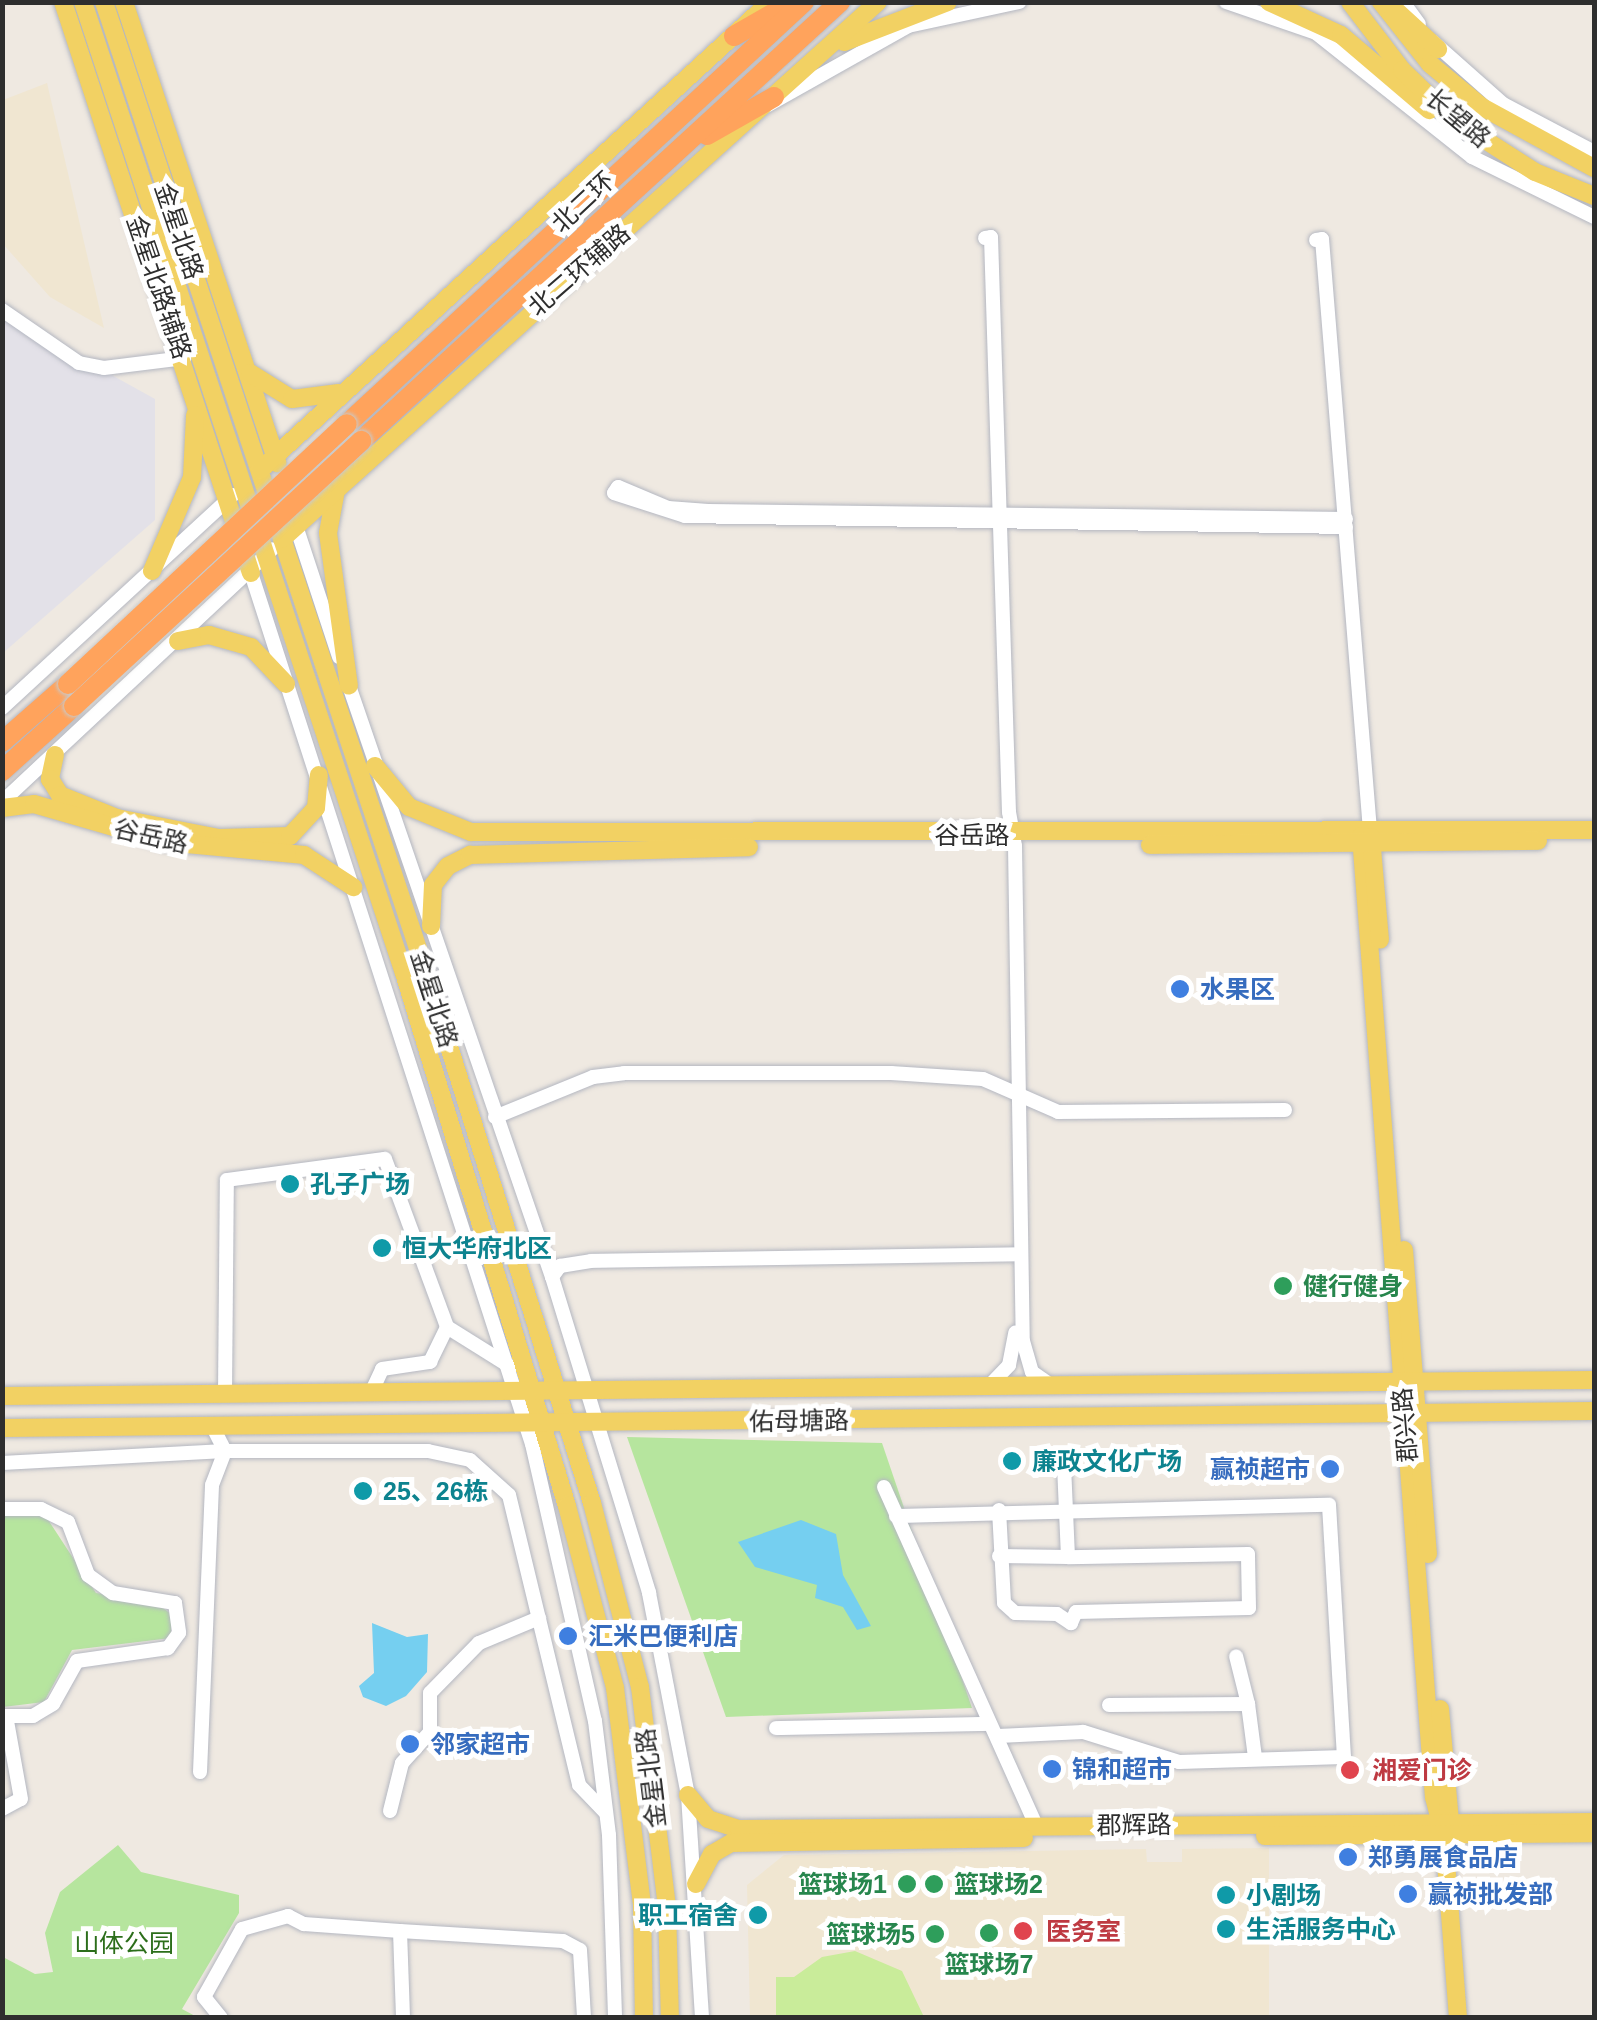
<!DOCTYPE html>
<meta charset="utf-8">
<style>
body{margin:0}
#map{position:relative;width:1597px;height:2020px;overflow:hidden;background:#efe9e1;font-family:Helvetica,"Noto Sans SC",sans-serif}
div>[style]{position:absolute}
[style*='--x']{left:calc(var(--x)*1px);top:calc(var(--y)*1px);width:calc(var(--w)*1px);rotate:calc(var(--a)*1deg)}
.industrial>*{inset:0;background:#e3e1e8}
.education>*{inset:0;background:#f0e6d1}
.green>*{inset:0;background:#b6e59e}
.pitch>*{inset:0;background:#c9ec9a}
.water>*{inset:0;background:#75cff0}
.roads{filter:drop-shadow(0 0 2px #b4b7c1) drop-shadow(0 0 2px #b4b7c1)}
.minor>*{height:14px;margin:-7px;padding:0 7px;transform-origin:7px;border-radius:7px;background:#fff}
.major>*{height:18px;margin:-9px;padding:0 9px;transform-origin:9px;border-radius:9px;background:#f2d163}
.highway>*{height:20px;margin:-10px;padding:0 10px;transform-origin:10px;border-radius:10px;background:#ffa35c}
.bridges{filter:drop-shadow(0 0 2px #c9c9c9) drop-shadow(0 0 2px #c9c9c9)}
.highway-bridge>*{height:20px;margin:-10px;padding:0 10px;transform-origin:10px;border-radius:10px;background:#ffa35c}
.dots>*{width:28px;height:28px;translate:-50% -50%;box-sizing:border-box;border:5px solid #fff;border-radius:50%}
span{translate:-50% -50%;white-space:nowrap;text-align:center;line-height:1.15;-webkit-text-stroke:10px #fff;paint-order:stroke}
.street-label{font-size:25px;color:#2e2e2e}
.shop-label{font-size:25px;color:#366cbe;font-weight:700}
.left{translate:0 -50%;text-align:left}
.right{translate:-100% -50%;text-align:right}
.culture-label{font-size:25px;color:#0d838f;font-weight:700}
.leisure-label{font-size:25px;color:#27864d;font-weight:700}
.health-label{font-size:25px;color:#be3a42;font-weight:700}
.park-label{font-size:25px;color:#2c6e1b}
.frame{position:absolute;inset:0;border:5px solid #2e2e2e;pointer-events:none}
</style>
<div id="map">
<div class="industrial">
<div style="clip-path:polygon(3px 315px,155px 399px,155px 520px,3px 653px)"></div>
</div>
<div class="education">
<div style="clip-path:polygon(47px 83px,104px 328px,50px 297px,3px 244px,3px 100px)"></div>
<div style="clip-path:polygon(1269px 1848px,1269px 2017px,750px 2017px,747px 1885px,784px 1855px,1146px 1849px,1147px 1862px,1182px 1862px,1182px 1849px)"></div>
</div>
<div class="green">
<div style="clip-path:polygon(627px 1437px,882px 1443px,972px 1708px,726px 1717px)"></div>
<div style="clip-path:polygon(41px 1509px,96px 1593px,155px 1602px,171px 1614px,171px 1638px,72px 1650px,44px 1702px,3px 1707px,2px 1515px)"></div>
<div style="clip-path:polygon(118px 1845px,141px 1872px,239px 1895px,239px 1913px,182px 2009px,197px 2017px,3px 2017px,3px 1957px,35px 1974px,53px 1972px,45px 1933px,60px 1892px)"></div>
</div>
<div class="pitch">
<div style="clip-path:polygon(855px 1951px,902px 1971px,924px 2017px,776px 2017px,776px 1977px,794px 1977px,822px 1957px)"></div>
</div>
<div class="water">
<div style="clip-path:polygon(801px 1520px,836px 1534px,843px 1575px,871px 1626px,857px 1630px,843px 1607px,815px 1598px,817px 1585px,755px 1567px,738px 1542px)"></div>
<div style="clip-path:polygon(372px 1623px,407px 1637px,428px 1634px,427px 1672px,406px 1696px,386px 1706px,363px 1697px,359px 1686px,374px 1673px)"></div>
</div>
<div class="roads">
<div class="minor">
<div style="--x:1226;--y:2;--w:95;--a:19"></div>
<div style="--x:1316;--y:33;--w:199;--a:38.5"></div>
<div style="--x:1472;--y:157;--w:136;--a:26.2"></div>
<div style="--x:1403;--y:2;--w:27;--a:54"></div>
<div style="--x:1432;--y:41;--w:95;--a:41.6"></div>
<div style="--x:1503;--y:104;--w:103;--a:27.8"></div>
<div style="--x:768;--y:105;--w:161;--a:-29.4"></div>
<div style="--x:908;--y:26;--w:114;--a:-12.2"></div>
<div style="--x:985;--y:238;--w:6;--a:-9"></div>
<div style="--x:991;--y:237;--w:575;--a:88.21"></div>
<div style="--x:1009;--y:812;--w:35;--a:80"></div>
<div style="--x:1015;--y:846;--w:495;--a:89.1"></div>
<div style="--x:1023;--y:1341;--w:32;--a:74"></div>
<div style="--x:1032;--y:1372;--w:24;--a:35"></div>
<div style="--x:1316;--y:240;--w:6;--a:-9"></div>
<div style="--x:1322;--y:239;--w:594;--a:85.36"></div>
<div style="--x:2;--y:310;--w:93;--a:34.5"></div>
<div style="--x:79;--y:363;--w:25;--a:11"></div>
<div style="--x:104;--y:368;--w:81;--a:-7.1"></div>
<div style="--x:1346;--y:519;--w:638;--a:-179.28"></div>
<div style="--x:708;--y:511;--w:40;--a:-175.7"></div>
<div style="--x:668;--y:508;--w:54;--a:-157.2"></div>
<div style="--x:618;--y:487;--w:7;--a:124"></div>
<div style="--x:614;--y:493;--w:75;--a:17.9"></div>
<div style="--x:685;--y:516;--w:661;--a:0.95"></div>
<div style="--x:296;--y:526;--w:138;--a:71.8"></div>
<div style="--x:251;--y:573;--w:915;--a:72.12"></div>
<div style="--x:532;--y:1444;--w:284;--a:77.2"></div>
<div style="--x:595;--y:1721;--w:115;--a:83"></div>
<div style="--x:609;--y:1835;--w:183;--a:88.1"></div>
<div style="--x:346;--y:677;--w:634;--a:71.05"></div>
<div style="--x:552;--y:1277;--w:331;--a:72.9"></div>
<div style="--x:649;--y:1593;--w:206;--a:79.1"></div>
<div style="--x:688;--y:1795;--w:223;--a:86.4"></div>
<div style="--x:2;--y:708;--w:314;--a:-42.7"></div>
<div style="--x:2;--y:802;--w:370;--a:-43.1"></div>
<div style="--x:495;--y:1117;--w:106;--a:-22.2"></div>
<div style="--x:593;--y:1077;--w:31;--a:-7"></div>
<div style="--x:624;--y:1073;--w:267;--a:0"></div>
<div style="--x:891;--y:1073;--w:92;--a:3.7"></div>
<div style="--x:983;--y:1079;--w:82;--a:23.7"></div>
<div style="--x:1058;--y:1112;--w:227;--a:-0.5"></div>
<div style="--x:552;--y:1277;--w:14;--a:-54"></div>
<div style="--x:560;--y:1266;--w:31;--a:-9"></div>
<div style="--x:591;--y:1261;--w:423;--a:-0.9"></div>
<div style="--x:989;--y:1386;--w:29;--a:-46"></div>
<div style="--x:1009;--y:1365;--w:33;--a:-79"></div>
<div style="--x:371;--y:1393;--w:26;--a:-65"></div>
<div style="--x:382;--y:1369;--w:49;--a:-8.3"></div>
<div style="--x:430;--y:1362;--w:39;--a:-64"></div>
<div style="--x:225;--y:1394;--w:214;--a:-89.5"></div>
<div style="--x:227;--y:1180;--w:159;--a:-7.6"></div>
<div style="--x:385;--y:1159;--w:179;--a:69.7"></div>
<div style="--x:447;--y:1327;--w:75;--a:32"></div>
<div style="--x:2;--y:1463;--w:223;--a:-3.1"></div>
<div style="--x:225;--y:1451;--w:28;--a:-117"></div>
<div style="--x:884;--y:1487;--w:372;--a:65.8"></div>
<div style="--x:2;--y:1509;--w:39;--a:0"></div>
<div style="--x:41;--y:1509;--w:30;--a:26"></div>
<div style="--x:68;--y:1522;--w:57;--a:69.3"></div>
<div style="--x:88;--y:1575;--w:31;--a:36"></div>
<div style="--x:113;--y:1593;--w:63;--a:9.2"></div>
<div style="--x:175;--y:1603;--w:30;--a:82"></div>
<div style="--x:179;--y:1633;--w:19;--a:126"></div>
<div style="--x:168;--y:1648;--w:92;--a:171.9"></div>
<div style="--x:77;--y:1661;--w:49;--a:119.2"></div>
<div style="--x:53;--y:1704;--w:23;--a:149"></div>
<div style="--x:33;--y:1716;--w:31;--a:180"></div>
<div style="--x:999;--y:1510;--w:93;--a:86.9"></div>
<div style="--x:1004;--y:1603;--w:15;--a:42"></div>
<div style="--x:1015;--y:1613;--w:42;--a:1.4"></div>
<div style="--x:1057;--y:1614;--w:17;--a:33"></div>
<div style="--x:1071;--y:1623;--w:12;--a:-66"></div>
<div style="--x:1076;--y:1612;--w:173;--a:-1.3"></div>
<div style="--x:1249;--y:1608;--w:54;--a:-91.1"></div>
<div style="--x:1248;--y:1554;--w:180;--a:179"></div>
<div style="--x:1068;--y:1557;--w:90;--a:-92.5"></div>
<div style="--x:896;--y:1516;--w:433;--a:-1.5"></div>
<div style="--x:1329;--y:1505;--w:252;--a:86.6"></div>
<div style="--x:1344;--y:1757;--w:165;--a:178.3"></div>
<div style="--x:1179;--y:1762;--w:101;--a:-162.6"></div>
<div style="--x:1083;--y:1732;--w:85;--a:177.3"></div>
<div style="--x:999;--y:1556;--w:69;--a:0.8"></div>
<div style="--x:1248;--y:1704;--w:53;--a:82.5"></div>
<div style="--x:1109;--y:1705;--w:139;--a:-0.4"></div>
<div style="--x:1248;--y:1704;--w:49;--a:-104"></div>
<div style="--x:776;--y:1728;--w:211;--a:-1.1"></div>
<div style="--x:200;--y:1772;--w:287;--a:-87.6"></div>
<div style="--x:212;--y:1485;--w:36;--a:-69"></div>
<div style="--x:225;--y:1451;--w:203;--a:0"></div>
<div style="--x:428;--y:1451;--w:43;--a:12.1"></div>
<div style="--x:470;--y:1460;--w:52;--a:41.9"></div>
<div style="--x:509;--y:1495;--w:298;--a:76.4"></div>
<div style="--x:579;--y:1785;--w:39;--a:46"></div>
<div style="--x:2;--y:1809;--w:21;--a:-28"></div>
<div style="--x:21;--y:1799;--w:84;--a:-100.2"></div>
<div style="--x:390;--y:1811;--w:49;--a:-76"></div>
<div style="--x:402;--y:1763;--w:42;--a:-47.9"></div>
<div style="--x:430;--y:1732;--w:39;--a:-90"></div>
<div style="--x:430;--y:1693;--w:70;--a:-45.6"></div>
<div style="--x:479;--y:1643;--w:65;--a:-22.6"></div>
<div style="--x:400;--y:1931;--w:163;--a:3.5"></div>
<div style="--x:563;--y:1941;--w:19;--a:28"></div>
<div style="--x:580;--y:1950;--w:68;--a:86.6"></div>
<div style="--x:221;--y:2018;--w:27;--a:-129"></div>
<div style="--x:204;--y:1997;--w:78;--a:-60.8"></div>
<div style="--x:242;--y:1929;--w:48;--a:-15.8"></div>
<div style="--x:288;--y:1916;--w:18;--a:27"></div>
<div style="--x:304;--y:1924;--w:96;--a:4.2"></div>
<div style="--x:400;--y:1931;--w:87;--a:88"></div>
</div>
<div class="major">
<div style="--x:63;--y:2;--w:601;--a:71.78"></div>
<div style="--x:83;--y:2;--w:1023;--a:71.71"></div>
<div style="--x:404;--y:973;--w:557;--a:73"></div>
<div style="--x:567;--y:1506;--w:188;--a:75.2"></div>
<div style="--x:615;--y:1688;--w:219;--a:82.9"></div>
<div style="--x:642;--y:1905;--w:113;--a:89"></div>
<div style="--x:104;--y:2;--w:1023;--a:71.65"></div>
<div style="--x:426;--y:973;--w:555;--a:72.61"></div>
<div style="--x:592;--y:1503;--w:190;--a:75.4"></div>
<div style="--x:640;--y:1687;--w:222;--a:83"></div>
<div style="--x:667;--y:1907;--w:111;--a:88.5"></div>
<div style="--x:124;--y:2;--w:486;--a:71.6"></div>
<div style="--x:1269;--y:2;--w:79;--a:24.6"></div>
<div style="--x:1341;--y:35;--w:116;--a:40.4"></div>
<div style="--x:1350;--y:2;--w:86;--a:52.6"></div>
<div style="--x:1402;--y:70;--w:72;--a:43.9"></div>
<div style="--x:1454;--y:120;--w:96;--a:32.7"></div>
<div style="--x:1535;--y:172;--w:64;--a:22.1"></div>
<div style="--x:1381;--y:2;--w:79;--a:51.7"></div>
<div style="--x:1430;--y:64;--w:67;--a:39.6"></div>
<div style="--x:1482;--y:107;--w:128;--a:28.6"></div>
<div style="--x:1391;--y:6;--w:64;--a:42.5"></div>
<div style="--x:844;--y:42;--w:111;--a:-21"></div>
<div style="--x:250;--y:373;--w:49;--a:31.8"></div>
<div style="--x:292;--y:399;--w:47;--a:-7.3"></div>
<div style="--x:260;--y:470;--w:692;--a:-42.54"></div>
<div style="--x:336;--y:490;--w:44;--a:100.5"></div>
<div style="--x:328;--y:533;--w:154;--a:82.2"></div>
<div style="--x:282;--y:539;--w:802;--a:-42.02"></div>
<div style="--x:152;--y:571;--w:102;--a:-66.9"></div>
<div style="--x:192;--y:477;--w:62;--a:-87.2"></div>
<div style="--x:178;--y:641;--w:32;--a:-11"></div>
<div style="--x:209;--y:635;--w:44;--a:15.9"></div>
<div style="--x:251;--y:647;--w:51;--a:46.6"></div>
<div style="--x:55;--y:755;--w:25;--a:102"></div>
<div style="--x:50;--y:779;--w:19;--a:58"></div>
<div style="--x:60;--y:795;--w:61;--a:22"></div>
<div style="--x:117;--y:818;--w:104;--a:11.1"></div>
<div style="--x:219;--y:838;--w:71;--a:-1.6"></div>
<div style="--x:290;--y:836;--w:38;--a:-47"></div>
<div style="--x:316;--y:808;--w:33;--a:-85"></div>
<div style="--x:375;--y:766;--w:53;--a:50.3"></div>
<div style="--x:409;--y:807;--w:67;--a:22"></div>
<div style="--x:471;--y:832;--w:1123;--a:-0.1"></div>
<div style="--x:2;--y:808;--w:32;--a:-7"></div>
<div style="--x:34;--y:804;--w:136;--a:16.2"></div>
<div style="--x:165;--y:842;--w:140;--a:5.3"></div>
<div style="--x:304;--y:855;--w:59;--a:33.1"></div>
<div style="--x:1361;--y:836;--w:964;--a:85.66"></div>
<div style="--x:1434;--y:1797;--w:40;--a:75.6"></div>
<div style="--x:1444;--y:1836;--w:183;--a:85.6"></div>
<div style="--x:1371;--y:837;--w:103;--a:85"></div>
<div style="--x:1150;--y:845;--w:388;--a:-0.6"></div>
<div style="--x:431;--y:926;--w:41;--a:-87.2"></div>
<div style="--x:433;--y:885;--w:24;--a:-52"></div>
<div style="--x:448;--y:866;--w:25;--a:-27"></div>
<div style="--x:470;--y:855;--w:279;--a:-1.6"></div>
<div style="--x:1404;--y:1250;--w:305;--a:85.5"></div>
<div style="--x:2;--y:1396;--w:1592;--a:-0.58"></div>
<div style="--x:2;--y:1428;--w:1592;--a:-0.61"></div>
<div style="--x:1440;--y:1709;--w:135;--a:84.9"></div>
<div style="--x:688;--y:1795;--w:31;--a:50"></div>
<div style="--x:708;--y:1819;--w:33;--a:18"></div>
<div style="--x:739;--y:1829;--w:855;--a:-0.47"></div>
<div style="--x:1265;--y:1836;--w:329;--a:-0.5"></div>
<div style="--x:696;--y:1884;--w:34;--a:-62"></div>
<div style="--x:712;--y:1854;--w:22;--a:-30"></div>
<div style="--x:731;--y:1843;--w:293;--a:-1"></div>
</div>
<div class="highway">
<div style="--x:734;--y:36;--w:68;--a:-30"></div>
<div style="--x:707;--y:135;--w:77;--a:-29.6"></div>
<div style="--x:347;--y:424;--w:622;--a:-42.72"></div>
<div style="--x:361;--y:441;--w:650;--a:-42.51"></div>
<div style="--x:2;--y:742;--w:88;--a:-41.3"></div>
<div style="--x:2;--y:771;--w:97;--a:-42.1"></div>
</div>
</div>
<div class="bridges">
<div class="highway-bridge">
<div style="--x:68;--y:684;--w:381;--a:-43"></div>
<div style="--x:74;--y:706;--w:391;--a:-42.7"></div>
</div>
</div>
<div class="dots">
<div style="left:1180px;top:989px;background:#3f7fe0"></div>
<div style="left:290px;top:1184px;background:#0f9aa8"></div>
<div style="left:382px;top:1248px;background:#0f9aa8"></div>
<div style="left:1283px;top:1286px;background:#2e9e5b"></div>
<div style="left:1012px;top:1461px;background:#0f9aa8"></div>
<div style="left:1330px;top:1469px;background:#3f7fe0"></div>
<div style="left:363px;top:1491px;background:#0f9aa8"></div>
<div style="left:568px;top:1636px;background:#3f7fe0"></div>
<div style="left:410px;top:1744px;background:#3f7fe0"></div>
<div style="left:1052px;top:1769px;background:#3f7fe0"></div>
<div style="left:1350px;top:1770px;background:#e0444e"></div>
<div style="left:1348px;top:1857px;background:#3f7fe0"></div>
<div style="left:907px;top:1884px;background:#2e9e5b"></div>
<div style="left:934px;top:1884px;background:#2e9e5b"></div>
<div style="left:1408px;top:1894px;background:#3f7fe0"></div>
<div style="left:1226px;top:1895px;background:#0f9aa8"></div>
<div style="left:758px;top:1915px;background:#0f9aa8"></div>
<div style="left:1226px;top:1929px;background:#0f9aa8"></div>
<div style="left:1023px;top:1931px;background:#e0444e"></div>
<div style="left:989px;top:1933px;background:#2e9e5b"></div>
<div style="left:935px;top:1934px;background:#2e9e5b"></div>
</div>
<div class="street-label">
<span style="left:1458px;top:118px;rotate:40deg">长望路</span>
<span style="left:583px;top:202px;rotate:-43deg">北二环</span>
<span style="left:179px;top:231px;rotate:71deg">金星北路</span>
<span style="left:579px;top:270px;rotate:-41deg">北二环辅路</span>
<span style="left:159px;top:287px;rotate:71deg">金星北路辅路</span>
<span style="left:972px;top:835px">谷岳路</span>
<span style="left:151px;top:836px;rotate:13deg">谷岳路</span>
<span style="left:434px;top:999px;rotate:72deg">金星北路</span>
<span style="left:799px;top:1421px;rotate:-1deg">佑母塘路</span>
<span style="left:1405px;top:1425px;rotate:-95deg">郡兴路</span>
<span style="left:651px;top:1778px;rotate:-97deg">金星北路</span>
<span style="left:1134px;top:1825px;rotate:-1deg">郡辉路</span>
</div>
<div class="shop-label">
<span class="left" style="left:1200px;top:989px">水果区</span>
<span class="right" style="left:1310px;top:1469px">赢祯超市</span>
<span class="left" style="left:588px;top:1636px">汇米巴便利店</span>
<span class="left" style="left:430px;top:1744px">邻家超市</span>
<span class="left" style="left:1072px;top:1769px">锦和超市</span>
<span class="left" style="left:1368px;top:1857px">郑勇展食品店</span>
<span class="left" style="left:1428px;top:1894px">赢祯批发部</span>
</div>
<div class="culture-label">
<span class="left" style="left:310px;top:1184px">孔子广场</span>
<span class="left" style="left:402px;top:1248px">恒大华府北区</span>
<span class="left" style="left:1032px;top:1461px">廉政文化广场</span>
<span class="left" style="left:383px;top:1491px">25、26栋</span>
<span class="left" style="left:1246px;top:1895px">小剧场</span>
<span class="right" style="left:738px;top:1915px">职工宿舍</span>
<span class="left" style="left:1246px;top:1929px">生活服务中心</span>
</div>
<div class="leisure-label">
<span class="left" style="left:1303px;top:1286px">健行健身</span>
<span class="right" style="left:887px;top:1884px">篮球场1</span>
<span class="left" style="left:954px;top:1884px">篮球场2</span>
<span class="right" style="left:915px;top:1934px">篮球场5</span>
<span style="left:989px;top:1964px">篮球场7</span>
</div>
<div class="health-label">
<span class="left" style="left:1372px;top:1770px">湘爱门诊</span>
<span class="left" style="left:1046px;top:1931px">医务室</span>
</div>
<div class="park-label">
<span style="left:124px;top:1943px">山体公园</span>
</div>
<div class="frame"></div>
</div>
